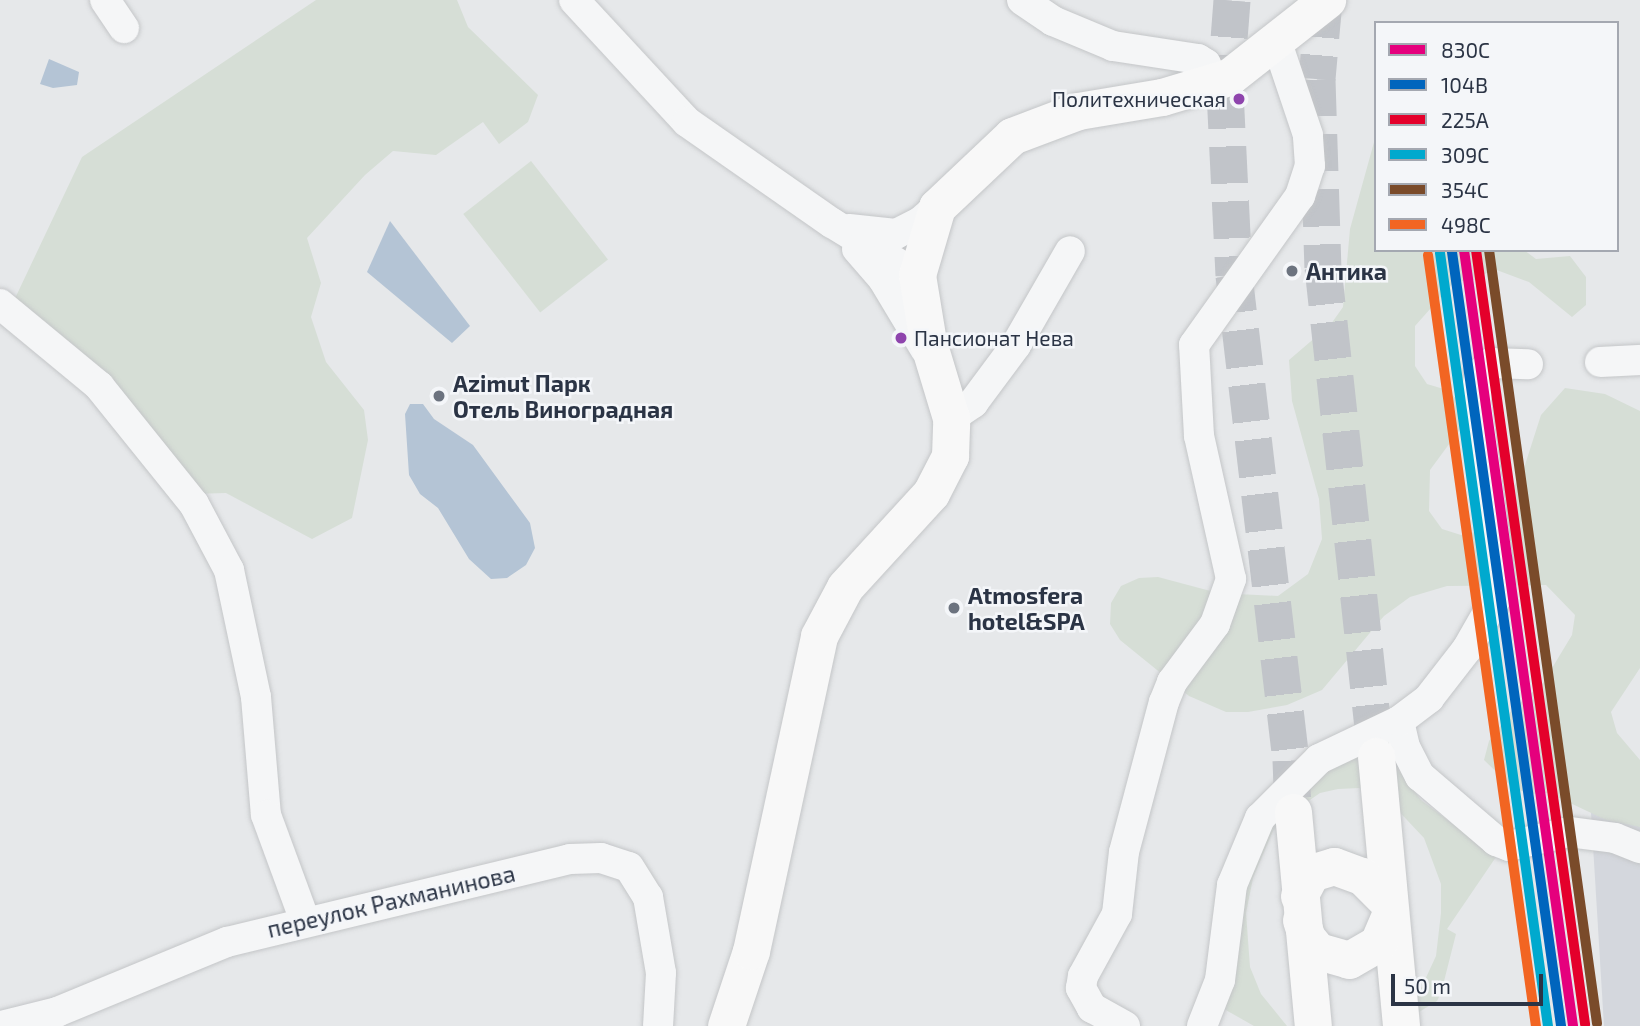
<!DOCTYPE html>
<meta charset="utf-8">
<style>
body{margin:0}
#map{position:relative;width:1640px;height:1026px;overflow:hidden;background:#e6e8ea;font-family:"Exo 2",sans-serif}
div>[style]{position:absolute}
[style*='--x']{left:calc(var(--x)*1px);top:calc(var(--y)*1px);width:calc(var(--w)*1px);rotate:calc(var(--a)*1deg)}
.built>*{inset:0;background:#d4d7dd}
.green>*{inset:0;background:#d6ded6;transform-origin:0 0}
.water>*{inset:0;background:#b4c4d5}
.major-tunnel>*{height:37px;margin-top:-18.5px;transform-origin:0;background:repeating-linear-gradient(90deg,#c1c4c9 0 37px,transparent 0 55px)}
.roads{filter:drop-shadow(0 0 2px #c4c6c8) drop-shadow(0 0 2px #c4c6c8)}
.minor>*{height:30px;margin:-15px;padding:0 15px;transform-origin:15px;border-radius:15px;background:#f5f6f7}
.major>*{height:37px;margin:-18.5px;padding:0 18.5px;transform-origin:18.5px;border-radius:18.5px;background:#f8f8f8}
.rail-1>*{height:10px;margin:-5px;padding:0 5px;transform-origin:5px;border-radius:5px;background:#e5007d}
.rail-2>*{height:10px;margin:-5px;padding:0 5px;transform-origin:5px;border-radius:5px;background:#0065bd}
.rail-3>*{height:10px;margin:-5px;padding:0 5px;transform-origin:5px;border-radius:5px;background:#e4002b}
.rail-4>*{height:10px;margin:-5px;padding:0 5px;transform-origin:5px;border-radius:5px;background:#00a9ce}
.rail-5>*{height:10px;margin:-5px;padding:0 5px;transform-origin:5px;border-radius:5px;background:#7a4b2a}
.rail-6>*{height:10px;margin:-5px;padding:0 5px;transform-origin:5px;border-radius:5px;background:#f26522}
.dots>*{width:19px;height:19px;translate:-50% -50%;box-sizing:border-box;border:4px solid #f4f6f9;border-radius:50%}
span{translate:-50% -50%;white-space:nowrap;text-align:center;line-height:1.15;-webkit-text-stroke:5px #f4f6f9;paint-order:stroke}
.bus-label{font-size:21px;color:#2b3445}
.right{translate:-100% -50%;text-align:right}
.left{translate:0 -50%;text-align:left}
.poi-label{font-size:23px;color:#2b3445;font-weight:700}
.street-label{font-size:23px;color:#2b3445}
.legend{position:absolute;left:1374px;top:21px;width:245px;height:231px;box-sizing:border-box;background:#f4f6f9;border:2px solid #a4a8b1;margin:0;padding:9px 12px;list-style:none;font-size:21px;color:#2b3445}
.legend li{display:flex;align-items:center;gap:14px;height:35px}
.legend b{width:35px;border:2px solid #a4a8b1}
.scale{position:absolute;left:1391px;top:974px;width:152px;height:32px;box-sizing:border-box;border:4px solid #2b3445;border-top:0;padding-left:9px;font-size:21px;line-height:24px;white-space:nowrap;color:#2b3445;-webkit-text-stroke:5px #f4f6f9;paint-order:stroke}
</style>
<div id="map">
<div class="built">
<div style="clip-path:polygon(1640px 766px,1640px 1026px,1604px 1026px,1590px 796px)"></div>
</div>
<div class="green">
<div style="clip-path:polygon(316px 0,457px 0,468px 27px,538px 95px,528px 122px,499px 144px,483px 122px,436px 155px,393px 151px,365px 175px,307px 238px,321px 283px,311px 317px,326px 362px,364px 410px,368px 440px,352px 518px,312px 539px,226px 493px,193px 494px,9px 311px,82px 157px)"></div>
<div style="clip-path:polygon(1376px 135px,1376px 250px,1524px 250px,1536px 259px,1570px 256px,1586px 277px,1586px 305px,1572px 317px,1529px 282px,1494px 269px,1474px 280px,1454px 282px,1415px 326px,1415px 366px,1427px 384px,1447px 390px,1461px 403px,1466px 421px,1430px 470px,1429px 511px,1442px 529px,1461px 535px,1480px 531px,1493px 520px,1523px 471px,1541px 415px,1565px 388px,1605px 394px,1640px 411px,1640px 668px,1611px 712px,1617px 733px,1640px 760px,1640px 827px,1606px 820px,1549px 793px,1529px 794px,1512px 787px,1484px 760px,1489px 741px,1512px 710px,1543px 683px,1572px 635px,1575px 615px,1546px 585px,1447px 586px,1410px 597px,1384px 616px,1322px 690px,1287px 705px,1248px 712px,1226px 712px,1189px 696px,1120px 640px,1110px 624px,1111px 603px,1121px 586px,1139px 578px,1158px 577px,1218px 593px,1278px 596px,1308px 574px,1322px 539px,1319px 499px,1292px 401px,1289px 360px,1331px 324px,1343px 307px,1350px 229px)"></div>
<div style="left:531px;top:161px;width:125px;height:86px;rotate:52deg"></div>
<div style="clip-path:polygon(1388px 738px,1396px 767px,1421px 800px,1496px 857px,1447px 929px,1456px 934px,1441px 993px,1437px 1001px,1419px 1012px,1417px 997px,1436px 956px,1441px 913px,1441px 884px,1424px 838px,1390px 802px,1359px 788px,1338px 789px,1320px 793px,1284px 818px,1273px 831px,1253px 878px,1246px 913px,1250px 967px,1261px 994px,1287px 1026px,1254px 1026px,1217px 1005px,1241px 903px,1268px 830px,1329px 769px)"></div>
</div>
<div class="water">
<div style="clip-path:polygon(49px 59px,79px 72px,77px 85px,53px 88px,40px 84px)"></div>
<div style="clip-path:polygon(390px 221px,470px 326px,452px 343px,367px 272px)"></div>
<div style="clip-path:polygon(410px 404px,423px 404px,434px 419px,473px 445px,530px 523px,535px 548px,526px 565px,507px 578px,491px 579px,469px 559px,438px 508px,420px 494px,409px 475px,405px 414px)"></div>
</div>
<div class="major-tunnel">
<div style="--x:1232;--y:0;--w:91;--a:94.4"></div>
<div style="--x:1225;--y:91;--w:184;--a:87.2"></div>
<div style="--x:1234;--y:275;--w:488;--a:83.3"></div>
<div style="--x:1291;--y:760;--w:52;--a:87.8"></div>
<div style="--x:1324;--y:0;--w:79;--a:95.1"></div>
<div style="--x:1317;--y:79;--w:188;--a:88.2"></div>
<div style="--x:1323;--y:267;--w:492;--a:83.8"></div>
</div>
<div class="roads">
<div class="minor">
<div style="--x:105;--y:0;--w:34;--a:56"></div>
<div style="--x:574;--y:0;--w:166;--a:47.2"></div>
<div style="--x:687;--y:122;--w:177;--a:34.9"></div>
<div style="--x:832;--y:223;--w:100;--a:31.5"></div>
<div style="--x:1022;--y:0;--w:37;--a:34"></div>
<div style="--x:1053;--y:21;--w:65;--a:22.6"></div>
<div style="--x:1113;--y:46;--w:86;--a:8.7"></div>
<div style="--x:1198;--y:59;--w:9;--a:32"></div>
<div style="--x:1206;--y:64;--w:21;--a:67"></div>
<div style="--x:849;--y:229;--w:47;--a:6.1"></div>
<div style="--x:896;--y:234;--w:27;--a:-27"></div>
<div style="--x:920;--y:222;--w:23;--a:-41"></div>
<div style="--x:857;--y:249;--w:40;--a:49"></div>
<div style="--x:883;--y:279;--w:82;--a:59"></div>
<div style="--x:0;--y:304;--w:129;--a:39.6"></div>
<div style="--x:99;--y:386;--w:151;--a:51.2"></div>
<div style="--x:194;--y:504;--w:75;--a:62.1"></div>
<div style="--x:229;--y:570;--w:130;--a:78"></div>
<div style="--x:256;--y:697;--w:118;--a:85.2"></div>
<div style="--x:266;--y:815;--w:113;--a:69.8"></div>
<div style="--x:1600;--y:362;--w:40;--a:-2.9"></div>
<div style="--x:951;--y:418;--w:27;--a:-34"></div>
<div style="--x:973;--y:403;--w:72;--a:-53.4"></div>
<div style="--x:1016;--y:345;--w:108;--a:-60.1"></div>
<div style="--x:1399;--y:721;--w:27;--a:77"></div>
<div style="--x:1405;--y:747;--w:33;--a:63"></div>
<div style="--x:1420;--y:776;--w:100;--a:40.5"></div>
<div style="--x:1496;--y:841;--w:14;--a:21"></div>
<div style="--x:1509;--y:846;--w:62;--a:-13.1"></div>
<div style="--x:1569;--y:832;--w:46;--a:7.4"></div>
<div style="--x:1615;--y:838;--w:27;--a:22"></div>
<div style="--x:1;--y:1026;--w:58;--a:-14"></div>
<div style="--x:57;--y:1012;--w:184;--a:-22.4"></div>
<div style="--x:227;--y:942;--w:353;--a:-13.6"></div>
<div style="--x:570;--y:859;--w:31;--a:-2"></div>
<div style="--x:601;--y:858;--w:29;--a:18"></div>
<div style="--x:629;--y:867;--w:36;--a:58"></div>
<div style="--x:648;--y:897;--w:77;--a:80.3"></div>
<div style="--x:661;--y:973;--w:53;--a:93.2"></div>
<div style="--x:1125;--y:1026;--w:38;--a:-151"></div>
<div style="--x:1092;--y:1008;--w:23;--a:-119"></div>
<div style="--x:1081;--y:988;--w:12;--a:-81"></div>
<div style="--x:1083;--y:976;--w:71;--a:-61.3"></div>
<div style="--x:1117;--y:914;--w:62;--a:-83.6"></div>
<div style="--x:1124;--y:852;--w:155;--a:-75.1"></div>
<div style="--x:1164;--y:702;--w:22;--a:-68"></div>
<div style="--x:1172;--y:682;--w:72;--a:-53.4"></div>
<div style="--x:1215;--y:624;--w:48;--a:-70.4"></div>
<div style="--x:1231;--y:579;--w:147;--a:-102.6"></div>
<div style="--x:1199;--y:436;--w:91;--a:-93.1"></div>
<div style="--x:1194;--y:345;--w:183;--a:-54.6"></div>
<div style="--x:1300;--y:196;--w:32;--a:-72"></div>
<div style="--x:1310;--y:166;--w:31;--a:-94"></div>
<div style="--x:1308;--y:135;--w:97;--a:-108.6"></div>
<div style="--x:1202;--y:1026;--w:49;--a:-68.6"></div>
<div style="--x:1220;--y:980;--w:96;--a:-82.8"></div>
<div style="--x:1232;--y:885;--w:73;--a:-67.3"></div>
<div style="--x:1260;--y:818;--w:83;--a:-45"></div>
<div style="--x:1319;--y:759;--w:89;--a:-25.4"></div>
<div style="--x:1399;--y:721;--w:38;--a:-37"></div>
<div style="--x:1429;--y:698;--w:62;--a:-52.2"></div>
<div style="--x:1467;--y:649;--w:56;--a:-60.3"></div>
<div style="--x:1495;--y:600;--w:44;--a:-87.4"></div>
<div style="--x:1497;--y:556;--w:157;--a:-97.7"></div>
<div style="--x:1476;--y:400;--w:25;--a:-83"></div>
<div style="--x:1479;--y:375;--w:17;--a:-45"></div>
<div style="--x:1491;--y:363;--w:37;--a:2"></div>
</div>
<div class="major">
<div style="--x:1376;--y:756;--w:271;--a:84.7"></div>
<div style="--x:1293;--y:812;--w:215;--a:84.7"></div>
<div style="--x:1299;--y:896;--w:26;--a:-62"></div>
<div style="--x:1311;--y:873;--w:24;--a:-17"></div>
<div style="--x:1334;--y:866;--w:30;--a:20"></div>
<div style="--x:1362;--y:876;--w:38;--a:45"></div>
<div style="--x:1301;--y:920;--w:19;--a:72"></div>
<div style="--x:1307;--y:938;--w:17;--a:50"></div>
<div style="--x:1318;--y:951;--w:32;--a:16"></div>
<div style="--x:1349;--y:960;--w:34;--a:-30"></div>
<div style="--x:1378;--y:943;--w:30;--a:-67"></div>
<div style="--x:726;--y:1026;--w:79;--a:-71.6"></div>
<div style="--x:751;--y:951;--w:322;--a:-77.8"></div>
<div style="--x:819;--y:636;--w:55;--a:-62"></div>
<div style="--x:845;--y:587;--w:127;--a:-47.5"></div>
<div style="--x:931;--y:493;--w:42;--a:-62.8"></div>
<div style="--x:950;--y:456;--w:38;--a:-88"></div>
<div style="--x:951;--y:418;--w:79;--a:-106.8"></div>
<div style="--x:928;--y:342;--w:68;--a:-99.3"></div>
<div style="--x:917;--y:275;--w:71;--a:-73.6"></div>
<div style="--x:937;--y:207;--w:103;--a:-43.4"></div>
<div style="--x:1012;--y:136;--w:71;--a:-20.7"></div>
<div style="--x:1078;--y:111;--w:85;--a:-9.5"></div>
<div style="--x:1162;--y:97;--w:70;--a:-16.6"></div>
<div style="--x:1229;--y:77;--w:125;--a:-38.2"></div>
</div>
</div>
<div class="rail-1">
<div style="--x:1464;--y:250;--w:784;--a:82"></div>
</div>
<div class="rail-2">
<div style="--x:1452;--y:252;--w:782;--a:81.98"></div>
</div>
<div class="rail-3">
<div style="--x:1476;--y:250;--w:782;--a:81.98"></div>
</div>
<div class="rail-4">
<div style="--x:1440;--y:253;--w:781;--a:82.05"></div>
</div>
<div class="rail-5">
<div style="--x:1489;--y:250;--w:781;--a:82.05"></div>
</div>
<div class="rail-6">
<div style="--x:1428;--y:255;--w:779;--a:82.03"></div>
</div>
<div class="dots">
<div style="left:1239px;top:99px;background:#8e44ad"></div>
<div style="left:1292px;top:271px;background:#6c737f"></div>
<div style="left:901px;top:338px;background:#8e44ad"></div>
<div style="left:439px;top:396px;background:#6c737f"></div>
<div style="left:954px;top:608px;background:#6c737f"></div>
</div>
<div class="bus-label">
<span class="right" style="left:1226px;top:99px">Политехническая</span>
<span class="left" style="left:914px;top:338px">Пансионат Нева</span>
</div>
<div class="poi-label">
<span class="left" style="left:1306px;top:271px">Антика</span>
<span class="left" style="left:453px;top:396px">Azimut Парк<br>Отель Виноградная</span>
<span class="left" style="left:968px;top:608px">Atmosfera<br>hotel&amp;SPA</span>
</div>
<div class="street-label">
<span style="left:391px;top:901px;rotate:-13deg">переулок Рахманинова</span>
</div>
<ul class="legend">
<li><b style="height:9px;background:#e5007d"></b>830С</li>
<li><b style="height:9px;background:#0065bd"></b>104В</li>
<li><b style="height:9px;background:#e4002b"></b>225А</li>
<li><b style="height:9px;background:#00a9ce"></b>309С</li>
<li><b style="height:9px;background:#7a4b2a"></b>354С</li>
<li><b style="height:9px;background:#f26522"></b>498С</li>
</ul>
<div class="scale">50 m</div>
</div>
